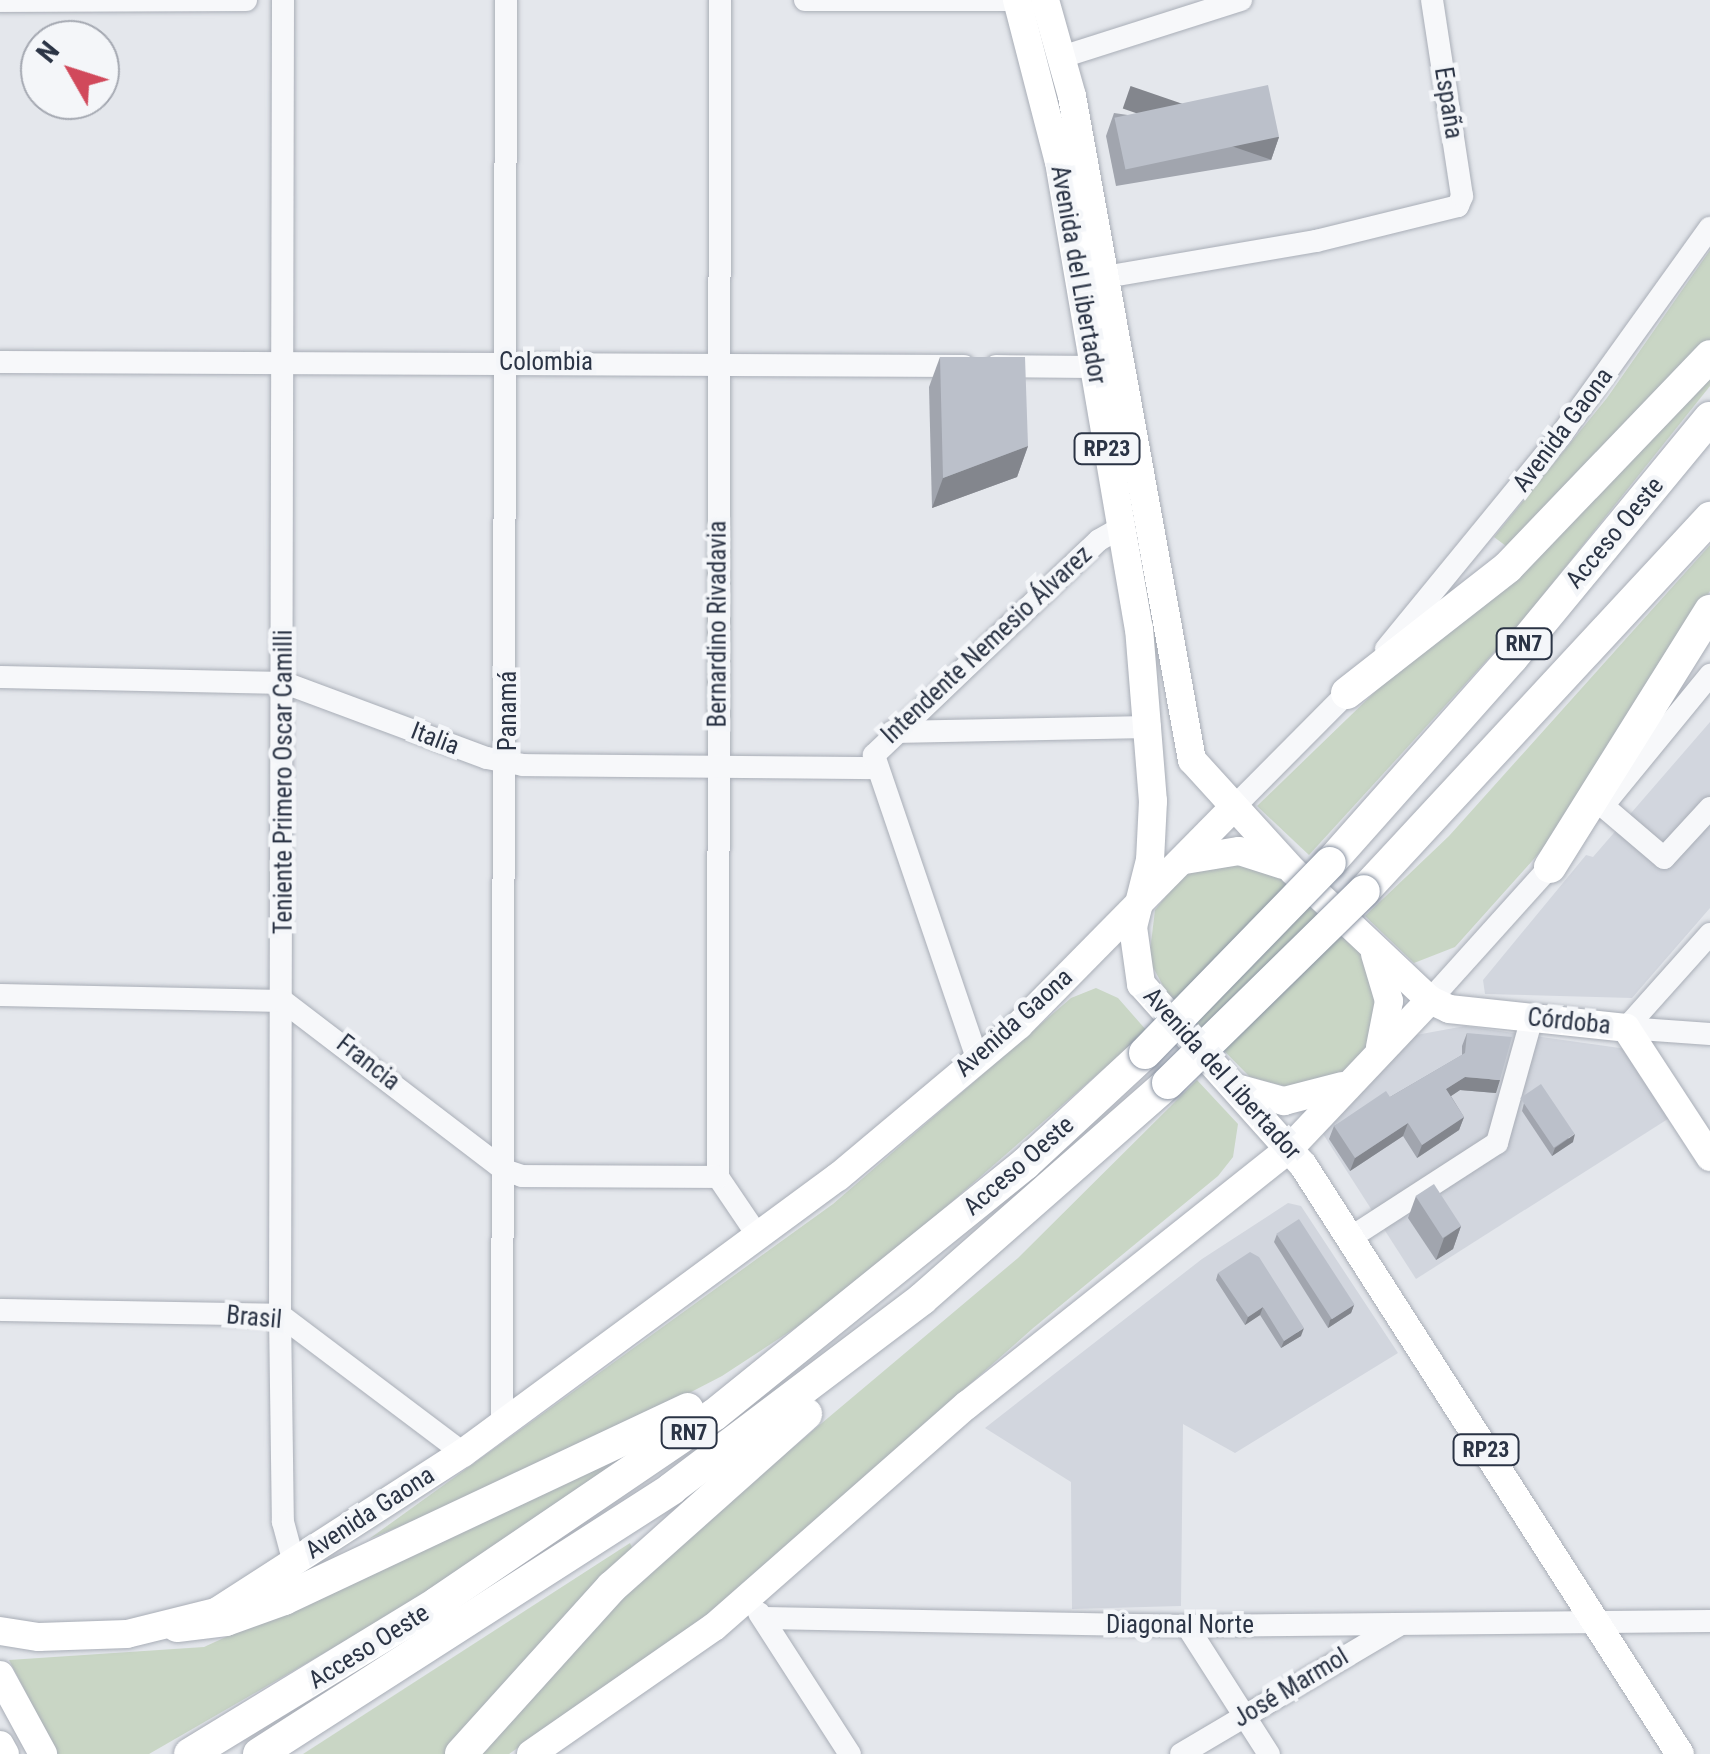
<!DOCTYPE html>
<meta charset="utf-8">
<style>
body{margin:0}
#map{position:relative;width:1710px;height:1754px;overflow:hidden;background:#e4e7ec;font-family:"Roboto Condensed",sans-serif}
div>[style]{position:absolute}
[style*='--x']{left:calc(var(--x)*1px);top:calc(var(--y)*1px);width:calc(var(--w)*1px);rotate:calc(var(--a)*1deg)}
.built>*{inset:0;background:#d2d6de}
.green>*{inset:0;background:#c9d6c5}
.roads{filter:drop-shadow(0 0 2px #a9aeb7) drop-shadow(0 0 2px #a9aeb7)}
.minor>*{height:22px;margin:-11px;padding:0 11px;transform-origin:11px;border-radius:11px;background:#f7f8fa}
.major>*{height:28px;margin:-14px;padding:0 14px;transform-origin:14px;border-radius:14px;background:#fff}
.highway>*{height:32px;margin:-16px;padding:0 16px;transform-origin:16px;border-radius:16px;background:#fff}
.bridges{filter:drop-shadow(0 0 2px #8b94a3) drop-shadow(0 0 2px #8b94a3)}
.highway-bridge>*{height:32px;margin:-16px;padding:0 16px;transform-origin:16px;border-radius:16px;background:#fff}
.wall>*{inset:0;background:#a1a5ae}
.shaded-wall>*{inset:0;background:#83868d;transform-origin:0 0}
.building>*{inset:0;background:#bbc0ca;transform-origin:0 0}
span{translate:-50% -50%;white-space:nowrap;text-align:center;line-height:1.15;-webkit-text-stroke:9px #f4f6f9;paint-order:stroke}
.shield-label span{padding:2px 8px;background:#f4f6f9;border:2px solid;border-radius:8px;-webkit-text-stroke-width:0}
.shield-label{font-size:22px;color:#2b3445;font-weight:700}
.street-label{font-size:25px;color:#2b3445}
.north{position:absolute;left:20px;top:20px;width:100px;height:100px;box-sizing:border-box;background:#f4f6f9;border:2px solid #a4a8b1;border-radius:50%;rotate:309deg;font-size:28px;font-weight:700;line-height:40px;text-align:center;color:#2b3445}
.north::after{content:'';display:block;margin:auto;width:35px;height:45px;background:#d1495b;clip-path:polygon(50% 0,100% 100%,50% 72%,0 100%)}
</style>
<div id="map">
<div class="built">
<div style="clip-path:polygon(1710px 722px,1710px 908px,1632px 998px,1485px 994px,1483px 980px,1586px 855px,1593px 857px)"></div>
<div style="clip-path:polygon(1465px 1026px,1627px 1049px,1671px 1117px,1416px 1279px,1323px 1134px,1416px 1035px)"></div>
<div style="clip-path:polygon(1288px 1203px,1301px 1206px,1398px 1353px,1235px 1453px,1183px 1424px,1181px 1606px,1072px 1609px,1071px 1482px,985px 1428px,1202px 1259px)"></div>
</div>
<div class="green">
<div style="clip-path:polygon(1710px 250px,1710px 340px,1542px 525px,1510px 549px,1494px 537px,1607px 398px)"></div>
<div style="clip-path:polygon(1710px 368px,1710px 386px,1519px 625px,1309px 855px,1257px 806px)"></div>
<div style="clip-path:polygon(1710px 545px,1710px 591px,1566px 823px,1455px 947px,1414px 963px,1365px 916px,1449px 836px)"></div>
<div style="clip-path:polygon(1266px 863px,1372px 961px,1381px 1030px,1355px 1070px,1306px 1092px,1250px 1077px,1167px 993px,1149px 960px,1155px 910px,1191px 865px)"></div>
<div style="clip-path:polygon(1096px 988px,1118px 998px,1147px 1031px,844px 1296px,722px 1376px,552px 1464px,369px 1539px,833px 1204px,1071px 998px)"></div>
<div style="clip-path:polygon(1197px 1080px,1238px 1124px,1233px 1157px,1218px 1176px,1032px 1329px,717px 1608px,509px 1754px,478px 1754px,645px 1572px,1018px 1258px)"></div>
<div style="clip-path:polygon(627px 1454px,442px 1585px,149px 1754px,58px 1754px,9px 1660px,204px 1647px)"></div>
<div style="clip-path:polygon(630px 1543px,633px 1550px,449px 1754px,303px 1754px)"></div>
</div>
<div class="roads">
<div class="minor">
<div style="--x:283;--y:0;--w:1315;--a:90.13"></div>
<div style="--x:280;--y:1315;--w:207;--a:89.2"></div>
<div style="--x:283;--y:1522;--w:42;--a:75"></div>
<div style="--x:720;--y:0;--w:1177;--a:90.1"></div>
<div style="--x:718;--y:1177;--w:71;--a:55.9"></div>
<div style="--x:805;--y:0;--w:201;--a:0"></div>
<div style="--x:0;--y:1;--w:246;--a:-0.2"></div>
<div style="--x:1062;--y:57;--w:188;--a:-17.7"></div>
<div style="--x:1105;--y:277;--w:214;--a:-9.7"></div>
<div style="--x:1316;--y:241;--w:146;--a:-13.8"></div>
<div style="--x:1458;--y:206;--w:11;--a:-68"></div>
<div style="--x:1462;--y:196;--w:198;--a:-98.7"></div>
<div style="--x:0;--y:362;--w:964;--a:0.24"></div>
<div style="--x:996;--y:366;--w:97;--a:0.6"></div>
<div style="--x:1386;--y:649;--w:276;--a:-50.7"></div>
<div style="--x:1561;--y:435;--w:255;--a:-54.3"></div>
<div style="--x:0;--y:677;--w:285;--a:1.2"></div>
<div style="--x:285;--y:683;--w:215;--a:20.4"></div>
<div style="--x:487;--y:758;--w:37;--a:11"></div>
<div style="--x:523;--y:765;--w:353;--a:0.5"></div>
<div style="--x:892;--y:732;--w:258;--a:-1.1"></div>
<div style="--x:1603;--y:806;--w:80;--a:40.4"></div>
<div style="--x:1664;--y:858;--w:68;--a:-47.4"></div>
<div style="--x:1602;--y:807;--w:171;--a:-50.7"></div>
<div style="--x:1232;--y:809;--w:175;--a:-45.2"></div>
<div style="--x:0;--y:995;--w:283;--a:1.2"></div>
<div style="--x:283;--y:1001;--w:278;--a:37.4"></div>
<div style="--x:504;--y:1170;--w:19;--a:18"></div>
<div style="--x:522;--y:1176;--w:196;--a:0.3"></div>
<div style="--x:1430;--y:1000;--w:191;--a:-48"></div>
<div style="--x:1626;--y:1028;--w:126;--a:-48.2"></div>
<div style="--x:1626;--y:1028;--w:84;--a:4.1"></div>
<div style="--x:977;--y:1058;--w:320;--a:-108.8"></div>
<div style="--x:874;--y:755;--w:311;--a:-43.7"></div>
<div style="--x:1099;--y:540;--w:26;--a:-29"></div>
<div style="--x:1350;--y:1238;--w:175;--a:-32.9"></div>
<div style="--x:1497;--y:1143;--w:130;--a:-74.4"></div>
<div style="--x:0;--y:1310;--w:280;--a:1"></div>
<div style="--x:280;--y:1315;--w:229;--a:37"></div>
<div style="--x:502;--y:1422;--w:1422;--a:-89.84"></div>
<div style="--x:759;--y:1613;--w:168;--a:57.2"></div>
<div style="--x:765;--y:1618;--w:422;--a:1.1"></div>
<div style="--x:1187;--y:1626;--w:523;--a:-0.55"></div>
<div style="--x:1187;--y:1626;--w:152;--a:57.4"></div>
<div style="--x:1181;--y:1754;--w:253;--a:-30.6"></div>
</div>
<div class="major">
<div style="--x:1017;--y:0;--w:167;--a:75.5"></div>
<div style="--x:1059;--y:162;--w:473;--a:80.3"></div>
<div style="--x:1139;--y:628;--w:174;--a:85.4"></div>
<div style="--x:1153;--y:801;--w:59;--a:92.9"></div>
<div style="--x:1150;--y:860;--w:69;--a:104.2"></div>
<div style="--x:1133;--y:927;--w:58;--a:82"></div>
<div style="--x:1141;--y:984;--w:243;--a:48.2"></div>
<div style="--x:1303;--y:1165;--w:699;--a:57.38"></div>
<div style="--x:1045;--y:0;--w:100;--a:74.3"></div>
<div style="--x:1072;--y:96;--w:675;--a:79.76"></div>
<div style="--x:1192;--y:760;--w:150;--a:47.7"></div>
<div style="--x:1293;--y:871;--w:188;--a:43.3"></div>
<div style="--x:1430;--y:1000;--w:21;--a:25"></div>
<div style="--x:1449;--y:1009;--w:178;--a:6.1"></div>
<div style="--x:1626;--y:1028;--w:154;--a:56.9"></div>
<div style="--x:1185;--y:860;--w:55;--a:-9.5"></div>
<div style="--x:1239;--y:851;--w:46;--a:17.7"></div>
<div style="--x:1375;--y:954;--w:49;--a:73.4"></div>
<div style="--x:1389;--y:1001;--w:47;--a:101.1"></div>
<div style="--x:1240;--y:1089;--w:46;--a:15.3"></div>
<div style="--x:1284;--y:1101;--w:60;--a:-14.5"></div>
<div style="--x:0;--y:1631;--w:39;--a:9"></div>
<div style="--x:39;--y:1637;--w:88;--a:-2"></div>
<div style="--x:127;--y:1634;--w:92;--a:-13.9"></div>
<div style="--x:216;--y:1612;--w:294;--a:-32.8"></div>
<div style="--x:463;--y:1453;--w:466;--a:-36.4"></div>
<div style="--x:838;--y:1177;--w:236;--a:-40"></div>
<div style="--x:1019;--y:1025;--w:303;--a:-45.4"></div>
<div style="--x:0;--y:1675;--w:90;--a:61.4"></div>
<div style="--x:0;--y:1745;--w:10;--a:61"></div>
<div style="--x:531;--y:1754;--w:223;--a:-34.8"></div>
<div style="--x:714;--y:1627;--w:337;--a:-41.3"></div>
<div style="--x:967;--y:1405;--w:413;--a:-38.5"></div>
<div style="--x:1290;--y:1148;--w:204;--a:-46.6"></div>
</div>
<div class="highway">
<div style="--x:1347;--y:693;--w:204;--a:-38"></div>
<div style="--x:1508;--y:567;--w:292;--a:-46.2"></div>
<div style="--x:1330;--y:863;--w:274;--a:-48.4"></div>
<div style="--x:1512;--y:658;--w:311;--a:-50.5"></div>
<div style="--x:1550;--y:867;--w:302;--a:-58"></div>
<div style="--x:1364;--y:891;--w:509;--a:-47.15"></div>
<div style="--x:177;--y:1626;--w:49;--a:-7"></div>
<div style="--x:226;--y:1620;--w:62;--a:-19.9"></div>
<div style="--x:284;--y:1599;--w:446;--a:-25.2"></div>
<div style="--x:190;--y:1754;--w:289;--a:-31.4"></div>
<div style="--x:437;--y:1603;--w:335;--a:-34.2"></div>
<div style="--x:714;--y:1415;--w:400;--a:-38.9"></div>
<div style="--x:1025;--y:1164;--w:163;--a:-42.8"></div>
<div style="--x:259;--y:1754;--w:490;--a:-32.7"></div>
<div style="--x:671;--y:1489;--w:315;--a:-37.1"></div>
<div style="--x:922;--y:1299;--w:327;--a:-41.3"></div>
<div style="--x:461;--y:1754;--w:225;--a:-47.9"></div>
<div style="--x:612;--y:1587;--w:260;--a:-41.7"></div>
</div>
</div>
<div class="bridges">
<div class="highway-bridge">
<div style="--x:1145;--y:1053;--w:265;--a:-45.8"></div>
<div style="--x:1168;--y:1083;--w:274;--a:-44.4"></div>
</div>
</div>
<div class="wall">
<div style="clip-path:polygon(1114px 113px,1279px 137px,1271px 160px,1116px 186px,1106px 136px)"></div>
<div style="clip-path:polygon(940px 357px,1028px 446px,1017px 477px,932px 508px,929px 387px)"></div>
<div style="clip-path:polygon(1467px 1033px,1496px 1093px,1460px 1090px,1451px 1096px,1464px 1117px,1459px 1130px,1417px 1158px,1403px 1136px,1350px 1171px,1329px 1139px,1334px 1126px,1390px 1097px,1462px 1055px,1462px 1046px)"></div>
<div style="clip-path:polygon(1524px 1103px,1573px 1142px,1552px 1156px,1522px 1111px)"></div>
<div style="clip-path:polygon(1416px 1196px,1461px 1226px,1453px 1249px,1436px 1260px,1408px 1218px)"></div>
<div style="clip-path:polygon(1277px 1234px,1354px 1305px,1351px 1313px,1328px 1328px,1274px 1242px)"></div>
<div style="clip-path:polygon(1218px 1273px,1301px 1336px,1281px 1348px,1260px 1315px,1245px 1325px,1216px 1280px)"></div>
</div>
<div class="shaded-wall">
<div style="left:1279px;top:137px;width:24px;height:157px;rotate:109deg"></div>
<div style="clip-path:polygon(1028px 446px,1017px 477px,932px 508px,943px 478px)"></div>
<div style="clip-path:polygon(1465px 1077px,1500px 1080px,1496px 1093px,1460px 1090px,1442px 1102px,1446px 1089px)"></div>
<div style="clip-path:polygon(1464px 1117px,1459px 1130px,1417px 1158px,1422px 1145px)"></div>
<div style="clip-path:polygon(1408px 1123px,1403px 1136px,1350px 1171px,1355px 1158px)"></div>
<div style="clip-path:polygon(1575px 1134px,1573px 1142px,1552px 1156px,1555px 1148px)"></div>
<div style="clip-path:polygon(1461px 1226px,1453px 1249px,1436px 1260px,1444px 1238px)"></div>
<div style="clip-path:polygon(1354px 1305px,1351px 1313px,1328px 1328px,1330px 1320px)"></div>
<div style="clip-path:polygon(1263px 1307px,1260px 1315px,1245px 1325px,1248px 1317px)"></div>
<div style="clip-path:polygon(1304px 1328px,1301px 1336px,1281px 1348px,1284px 1341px)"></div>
</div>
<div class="building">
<div style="left:1268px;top:85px;width:53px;height:157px;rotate:78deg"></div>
<div style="clip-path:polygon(940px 357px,1025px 357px,1028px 446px,943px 478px)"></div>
<div style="clip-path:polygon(1467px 1033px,1512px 1037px,1500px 1080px,1465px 1077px,1446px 1089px,1464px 1117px,1422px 1145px,1408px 1123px,1355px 1158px,1334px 1126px,1386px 1091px,1390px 1097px,1465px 1053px)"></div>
<div style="left:1541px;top:1084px;width:60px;height:25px;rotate:56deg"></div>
<div style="left:1434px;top:1184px;width:50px;height:22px;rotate:57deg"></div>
<div style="left:1299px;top:1219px;width:102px;height:27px;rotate:57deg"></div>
<div style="clip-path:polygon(1250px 1252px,1259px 1257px,1304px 1328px,1284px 1341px,1263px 1307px,1248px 1317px,1218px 1273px)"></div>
</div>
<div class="shield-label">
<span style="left:1107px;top:449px">RP23</span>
<span style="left:1524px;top:644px">RN7</span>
<span style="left:689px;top:1433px">RN7</span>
<span style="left:1486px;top:1450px">RP23</span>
</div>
<div class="street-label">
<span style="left:1448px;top:103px;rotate:81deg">España</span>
<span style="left:1078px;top:275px;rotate:80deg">Avenida del Libertador</span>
<span style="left:546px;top:362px">Colombia</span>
<span style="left:1563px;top:430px;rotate:-53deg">Avenida Gaona</span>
<span style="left:1615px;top:533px;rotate:-50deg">Acceso Oeste</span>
<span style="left:718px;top:624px;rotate:-90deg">Bernardino Rivadavia</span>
<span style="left:987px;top:645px;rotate:-43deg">Intendente Nemesio Álvarez</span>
<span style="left:508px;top:711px;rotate:-90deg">Panamá</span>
<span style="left:435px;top:739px;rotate:21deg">Italia</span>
<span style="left:284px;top:782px;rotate:-90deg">Teniente Primero Oscar Camilli</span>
<span style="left:1569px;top:1022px;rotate:6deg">Córdoba</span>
<span style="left:1014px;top:1023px;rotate:-42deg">Avenida Gaona</span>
<span style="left:368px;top:1063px;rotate:38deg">Francia</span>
<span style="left:1222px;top:1074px;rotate:48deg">Avenida del Libertador</span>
<span style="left:1019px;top:1166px;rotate:-41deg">Acceso Oeste</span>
<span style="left:254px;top:1318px;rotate:5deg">Brasil</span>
<span style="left:370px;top:1513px;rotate:-33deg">Avenida Gaona</span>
<span style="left:1180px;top:1625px">Diagonal Norte</span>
<span style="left:369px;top:1647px;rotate:-32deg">Acceso Oeste</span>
<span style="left:1291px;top:1688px;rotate:-31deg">José Marmol</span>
</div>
<div class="north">N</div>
</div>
